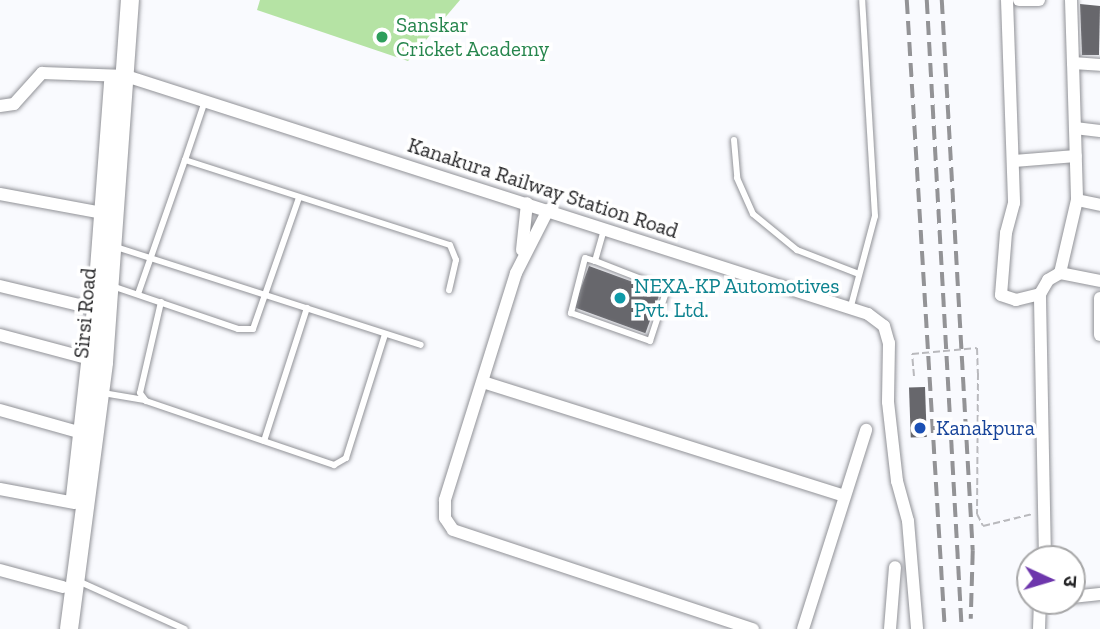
<!DOCTYPE html>
<meta charset="utf-8">
<style>
body{margin:0}
#map{position:relative;width:1100px;height:629px;overflow:hidden;background:#f9fafe;font-family:"Zilla Slab","Noto Sans Devanagari",serif}
div>[style]{position:absolute}
[style*='--x']{left:calc(var(--x)*1px);top:calc(var(--y)*1px);width:calc(var(--w)*1px);rotate:calc(var(--a)*1deg)}
.green>*{inset:0;background:#b5e3a4}
.building>*{inset:0;background:#67676c;transform-origin:0 0}
.path>*{height:2px;margin-top:-1px;transform-origin:0;background:repeating-linear-gradient(90deg,#b9b9bd 0 7px,transparent 0 10.5px)}
.roads{filter:drop-shadow(0 0 2px #919297) drop-shadow(0 0 2px #919297)}
.lane>*{height:6px;margin:-3px;padding:0 3px;transform-origin:3px;border-radius:3px;background:#fff}
.street>*{height:12px;margin:-6px;padding:0 6px;transform-origin:6px;border-radius:6px;background:#fff}
.secondary>*{height:18px;margin:-9px;padding:0 9px;transform-origin:9px;border-radius:9px;background:#fff}
.rail>*{height:3.5px;margin-top:-1.75px;transform-origin:0;background:repeating-linear-gradient(90deg,#939396 0 14px,transparent 0 21px)}
.path-bridge>*{height:2px;margin-top:-1px;transform-origin:0;background:repeating-linear-gradient(90deg,#b9b9bd 0 7px,transparent 0 10.5px)}
.dots>*{width:19px;height:19px;translate:-50% -50%;box-sizing:border-box;border:4px solid #fff;border-radius:50%}
span{translate:-50% -50%;white-space:nowrap;text-align:center;line-height:1.15;-webkit-text-stroke:7px #fff;paint-order:stroke}
.leisure-label{font-size:21px;color:#27864d}
.left{translate:0 -50%;text-align:left}
.street-label{font-size:21px;color:#242426}
.culture-label{font-size:21px;color:#0d838f}
.transit-label{font-size:21px;color:#164399}
.north{position:absolute;left:1016px;top:545px;width:70px;height:70px;box-sizing:border-box;background:#fff;border:2px solid #a7a7a8;border-radius:50%;rotate:94deg;font-size:19px;font-weight:700;line-height:28px;text-align:center;color:#242426}
.north::after{content:'';display:block;margin:auto;width:24px;height:32px;background:#6d36ac;clip-path:polygon(50% 0,100% 100%,50% 72%,0 100%)}
</style>
<div id="map">
<div class="green">
<div style="clip-path:polygon(260px 0,460px 0,408px 61px,257px 10px)"></div>
</div>
<div class="building">
<div style="clip-path:polygon(1080px 4px,1100px 6px,1099px 55px,1082px 55px)"></div>
<div style="left:589px;top:266px;width:76px;height:44px;rotate:20deg"></div>
<div style="left:925px;top:387px;width:50px;height:16px;rotate:88deg"></div>
</div>
<div class="path">
<div style="--x:978;--y:373;--w:141;--a:90.4"></div>
<div style="--x:977;--y:514;--w:13;--a:63"></div>
<div style="--x:983;--y:526;--w:51;--a:-13.5"></div>
</div>
<div class="roads">
<div class="lane">
<div style="--x:205;--y:101;--w:62;--a:108.7"></div>
<div style="--x:185;--y:160;--w:278;--a:17.8"></div>
<div style="--x:450;--y:245;--w:16;--a:68"></div>
<div style="--x:456;--y:260;--w:31;--a:103"></div>
<div style="--x:734;--y:140;--w:38;--a:85"></div>
<div style="--x:737;--y:178;--w:39;--a:66"></div>
<div style="--x:753;--y:214;--w:57;--a:39.3"></div>
<div style="--x:797;--y:250;--w:66;--a:21.2"></div>
<div style="--x:116;--y:247;--w:320;--a:17.8"></div>
<div style="--x:595;--y:261;--w:10;--a:-163"></div>
<div style="--x:585;--y:258;--w:57;--a:104.3"></div>
<div style="--x:571;--y:313;--w:84;--a:19.5"></div>
<div style="--x:650;--y:341;--w:55;--a:-71.9"></div>
<div style="--x:667;--y:289;--w:77;--a:-158.7"></div>
<div style="--x:595;--y:261;--w:32;--a:-74"></div>
<div style="--x:112;--y:286;--w:133;--a:18.8"></div>
<div style="--x:238;--y:329;--w:15;--a:0"></div>
<div style="--x:253;--y:329;--w:139;--a:-70.7"></div>
<div style="--x:138;--y:294;--w:142;--a:-70.7"></div>
<div style="--x:161;--y:302;--w:93;--a:103"></div>
<div style="--x:140;--y:393;--w:10;--a:53"></div>
<div style="--x:146;--y:401;--w:199;--a:18.8"></div>
<div style="--x:334;--y:465;--w:14;--a:-30"></div>
<div style="--x:346;--y:458;--w:130;--a:-72.5"></div>
<div style="--x:851;--y:306;--w:93;--a:-75.1"></div>
<div style="--x:875;--y:216;--w:216;--a:-93.4"></div>
<div style="--x:103;--y:393;--w:42;--a:9.7"></div>
<div style="--x:264;--y:441;--w:140;--a:-72.1"></div>
<div style="--x:78;--y:581;--w:117;--a:24.2"></div>
</div>
<div class="street">
<div style="--x:1007;--y:0;--w:203;--a:88"></div>
<div style="--x:1014;--y:203;--w:31;--a:105"></div>
<div style="--x:1006;--y:233;--w:62;--a:94.6"></div>
<div style="--x:1001;--y:295;--w:16;--a:18"></div>
<div style="--x:1016;--y:300;--w:25;--a:-14"></div>
<div style="--x:1019;--y:0;--w:20;--a:0"></div>
<div style="--x:1071;--y:0;--w:63;--a:88.2"></div>
<div style="--x:1073;--y:63;--w:27;--a:4"></div>
<div style="--x:1073;--y:63;--w:137;--a:88.3"></div>
<div style="--x:1077;--y:200;--w:24;--a:12"></div>
<div style="--x:0;--y:106;--w:14;--a:-8"></div>
<div style="--x:14;--y:104;--w:42;--a:-47.9"></div>
<div style="--x:42;--y:73;--w:84;--a:2"></div>
<div style="--x:126;--y:76;--w:779;--a:17.78"></div>
<div style="--x:868;--y:314;--w:20;--a:37"></div>
<div style="--x:884;--y:326;--w:18;--a:74"></div>
<div style="--x:889;--y:343;--w:59;--a:91"></div>
<div style="--x:888;--y:402;--w:80;--a:83.5"></div>
<div style="--x:897;--y:481;--w:41;--a:74.6"></div>
<div style="--x:908;--y:521;--w:108;--a:85.2"></div>
<div style="--x:1075;--y:128;--w:25;--a:7"></div>
<div style="--x:1014;--y:161;--w:62;--a:-4.6"></div>
<div style="--x:0;--y:194;--w:105;--a:10.5"></div>
<div style="--x:548;--y:210;--w:71;--a:116.9"></div>
<div style="--x:516;--y:273;--w:238;--a:107.4"></div>
<div style="--x:445;--y:500;--w:18;--a:90"></div>
<div style="--x:445;--y:518;--w:14;--a:56"></div>
<div style="--x:453;--y:530;--w:316;--a:18.3"></div>
<div style="--x:522;--y:250;--w:47;--a:-83.9"></div>
<div style="--x:1060;--y:273;--w:75;--a:-76.9"></div>
<div style="--x:0;--y:286;--w:99;--a:13.5"></div>
<div style="--x:1100;--y:298;--w:37;--a:90"></div>
<div style="--x:0;--y:335;--w:101;--a:14.9"></div>
<div style="--x:483;--y:382;--w:379;--a:17.5"></div>
<div style="--x:0;--y:410;--w:85;--a:15.7"></div>
<div style="--x:0;--y:489;--w:76;--a:10.6"></div>
<div style="--x:1045;--y:559;--w:265;--a:-91.1"></div>
<div style="--x:1040;--y:294;--w:16;--a:-60"></div>
<div style="--x:1048;--y:280;--w:14;--a:-30"></div>
<div style="--x:1060;--y:273;--w:41;--a:11.3"></div>
<div style="--x:0;--y:570;--w:65;--a:15.1"></div>
<div style="--x:1072;--y:597;--w:28;--a:-6"></div>
<div style="--x:803;--y:629;--w:209;--a:-72.4"></div>
<div style="--x:890;--y:629;--w:62;--a:-85.4"></div>
<div style="--x:1039;--y:629;--w:28;--a:-88"></div>
</div>
<div class="secondary">
<div style="--x:75;--y:497;--w:189;--a:-83.6"></div>
<div style="--x:96;--y:309;--w:227;--a:-85.7"></div>
<div style="--x:69;--y:629;--w:269;--a:-82.5"></div>
<div style="--x:104;--y:362;--w:363;--a:-85.9"></div>
</div>
</div>
<div class="rail">
<div style="--x:907;--y:0;--w:630;--a:86.54"></div>
<div style="--x:927;--y:0;--w:630;--a:86.82"></div>
<div style="--x:942;--y:0;--w:552;--a:86.78"></div>
<div style="--x:973;--y:551;--w:68;--a:91.7"></div>
</div>
<div class="path-bridge">
<div style="--x:914;--y:376;--w:22;--a:-95"></div>
<div style="--x:912;--y:354;--w:65;--a:-5.3"></div>
<div style="--x:977;--y:348;--w:25;--a:88"></div>
</div>
<div class="dots">
<div style="left:382px;top:37px;background:#2e9e5b"></div>
<div style="left:620px;top:298px;background:#0f9aa8"></div>
<div style="left:920px;top:428px;background:#1a4fb4"></div>
</div>
<div class="leisure-label">
<span class="left" style="left:396px;top:37px">Sanskar<br>Cricket Academy</span>
</div>
<div class="street-label">
<span style="left:543px;top:188px;rotate:18deg">Kanakura Railway Station Road</span>
<span style="left:85px;top:313px;rotate:-85deg">Sirsi Road</span>
</div>
<div class="culture-label">
<span class="left" style="left:634px;top:298px">NEXA-KP Automotives<br>Pvt. Ltd.</span>
</div>
<div class="transit-label">
<span class="left" style="left:936px;top:428px">Kanakpura</span>
</div>
<div class="north">उ</div>
</div>
